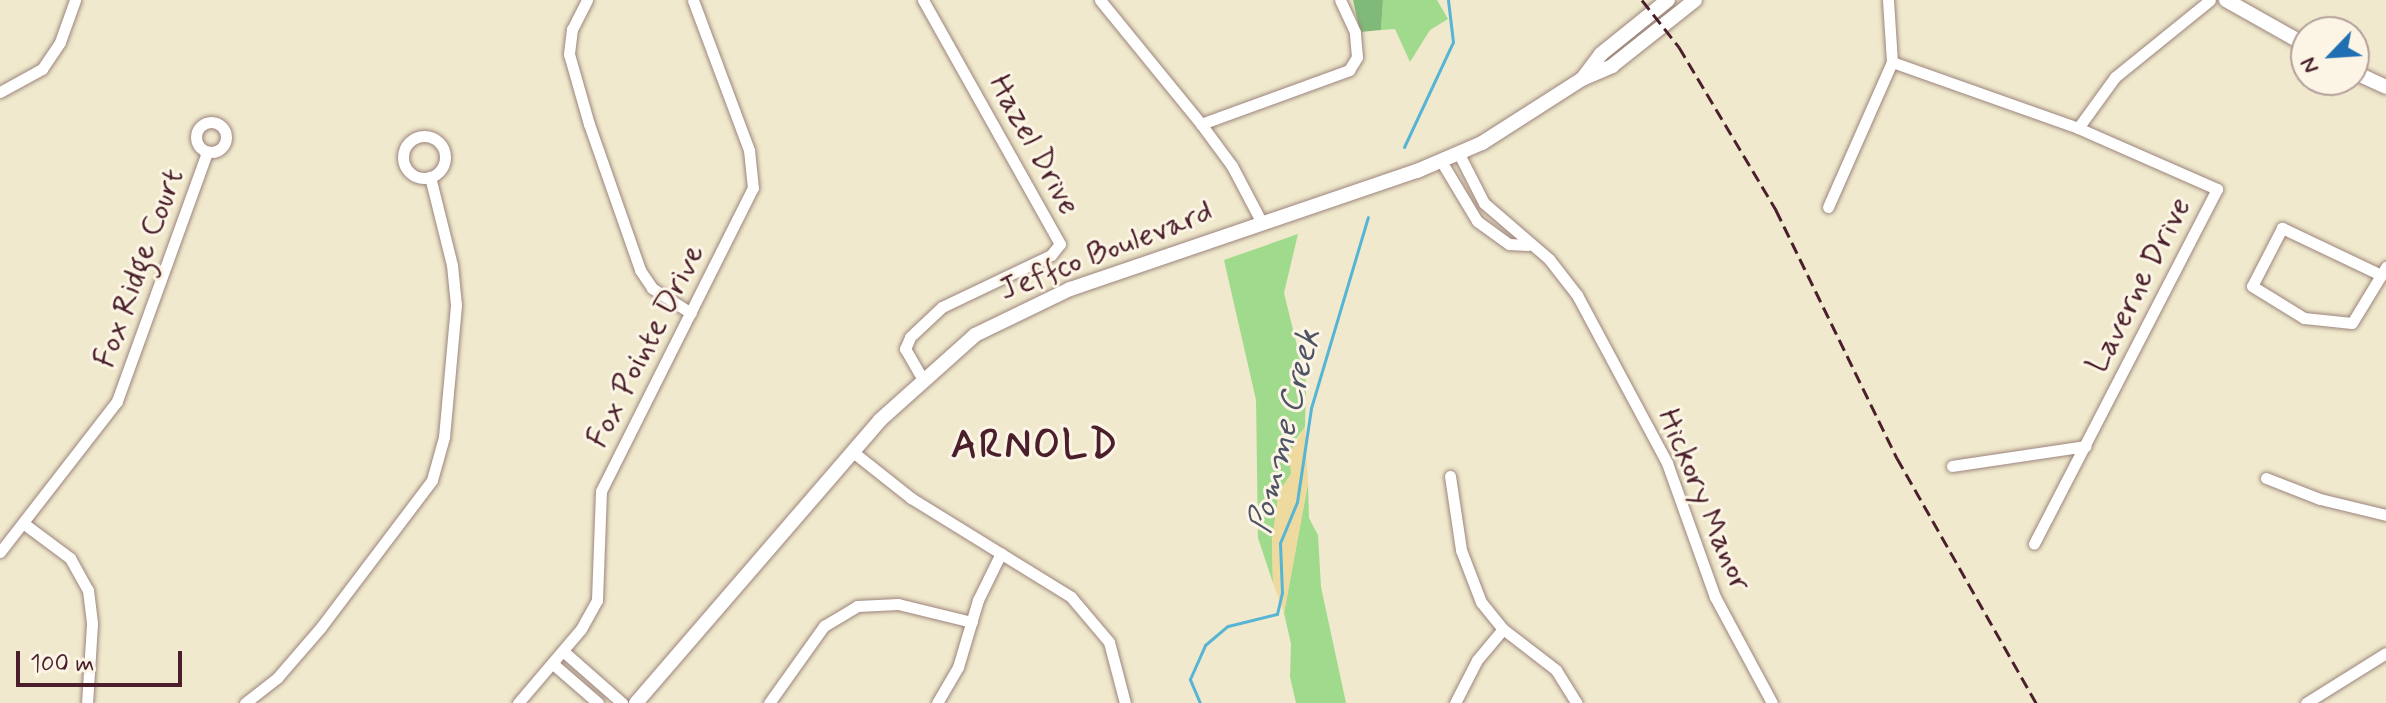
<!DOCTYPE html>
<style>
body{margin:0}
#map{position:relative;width:2386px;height:703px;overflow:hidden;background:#f0e9cd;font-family:Mynerve,sans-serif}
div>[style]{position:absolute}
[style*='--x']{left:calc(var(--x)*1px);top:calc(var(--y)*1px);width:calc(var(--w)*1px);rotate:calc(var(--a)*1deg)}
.green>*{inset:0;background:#a0da8d}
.forest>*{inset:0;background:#80ba78}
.sand>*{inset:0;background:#eeda9e}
.stream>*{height:3px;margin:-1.5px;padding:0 1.5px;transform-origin:1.5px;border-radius:1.5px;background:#56b5d4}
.roads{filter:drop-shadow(0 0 2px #9d847c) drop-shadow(0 0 2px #9d847c)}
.minor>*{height:11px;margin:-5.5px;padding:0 5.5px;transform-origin:5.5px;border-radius:5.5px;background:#fff}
.minor>.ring{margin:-5.5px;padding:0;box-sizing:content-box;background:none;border:11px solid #fff;border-radius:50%}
.major>*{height:14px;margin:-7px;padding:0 7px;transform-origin:7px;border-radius:7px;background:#fff}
.rail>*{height:3px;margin-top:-1.5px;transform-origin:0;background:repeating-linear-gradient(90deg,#4a1f2b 0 12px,transparent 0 18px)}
span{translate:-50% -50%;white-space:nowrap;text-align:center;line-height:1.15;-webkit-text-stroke:6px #fcf5e5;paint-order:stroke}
.street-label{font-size:32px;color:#4a1f2b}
.water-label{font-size:34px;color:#4e5466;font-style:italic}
.district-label{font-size:40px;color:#4a1f2b;font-weight:700;letter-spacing:2px}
.north{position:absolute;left:2290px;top:16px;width:80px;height:80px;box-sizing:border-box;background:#fcf5e5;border:2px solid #b59f9b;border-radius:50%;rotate:245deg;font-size:22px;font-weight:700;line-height:32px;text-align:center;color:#4a1f2b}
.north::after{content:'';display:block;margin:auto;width:28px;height:36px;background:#1f6fb2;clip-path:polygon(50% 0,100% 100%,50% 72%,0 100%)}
.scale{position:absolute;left:16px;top:651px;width:166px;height:36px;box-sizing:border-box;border:4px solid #4a1f2b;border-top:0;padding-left:10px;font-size:24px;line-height:28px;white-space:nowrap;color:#4a1f2b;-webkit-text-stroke:6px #fcf5e5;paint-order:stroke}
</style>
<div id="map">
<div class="green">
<div style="clip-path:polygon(1383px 0,1437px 0,1448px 19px,1430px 30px,1410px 62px,1395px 29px,1381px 30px)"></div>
<div style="clip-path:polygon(1298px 234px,1284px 293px,1306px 382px,1305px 427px,1293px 443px,1291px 474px,1279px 492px,1272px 540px,1273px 583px,1258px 538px,1256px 400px,1224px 260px)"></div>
<div style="clip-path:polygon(1308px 483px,1309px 518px,1318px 535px,1321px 587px,1346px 703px,1296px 703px,1290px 677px,1291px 644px,1284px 613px)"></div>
</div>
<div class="forest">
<div style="clip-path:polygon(1353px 0,1383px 0,1381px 30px,1360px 32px)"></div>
</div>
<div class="sand">
<div style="clip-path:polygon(1305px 427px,1308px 483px,1284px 613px,1273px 583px,1272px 540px,1279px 492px,1291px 474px,1289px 454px)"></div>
</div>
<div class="stream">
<div style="--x:1404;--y:147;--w:116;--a:-65"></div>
<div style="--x:1453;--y:42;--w:42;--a:-96.8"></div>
<div style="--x:1200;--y:703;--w:26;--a:-113"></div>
<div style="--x:1190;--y:679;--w:37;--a:-66"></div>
<div style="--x:1205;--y:645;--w:30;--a:-40"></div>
<div style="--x:1228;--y:626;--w:50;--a:-13.8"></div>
<div style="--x:1277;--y:614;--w:22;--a:-77"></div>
<div style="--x:1282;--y:593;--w:50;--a:-92.3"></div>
<div style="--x:1280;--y:543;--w:44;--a:-67.5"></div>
<div style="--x:1297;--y:502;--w:95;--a:-81.5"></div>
<div style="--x:1311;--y:408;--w:199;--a:-73.4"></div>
</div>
<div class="roads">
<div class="minor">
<div style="--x:587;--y:0;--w:33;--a:117"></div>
<div style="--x:572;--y:29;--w:25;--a:97"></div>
<div style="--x:569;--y:54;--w:73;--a:74.1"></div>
<div style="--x:589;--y:124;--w:155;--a:70.7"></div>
<div style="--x:640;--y:270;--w:22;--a:56"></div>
<div style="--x:652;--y:288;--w:46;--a:32.7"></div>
<div style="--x:1100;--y:0;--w:160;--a:50.8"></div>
<div style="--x:1201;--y:124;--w:158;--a:-20"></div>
<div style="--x:1349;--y:70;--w:15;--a:-58"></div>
<div style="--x:1357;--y:57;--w:25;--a:-95"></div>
<div style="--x:1355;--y:32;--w:35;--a:-115"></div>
<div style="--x:1892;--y:62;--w:197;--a:19.5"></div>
<div style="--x:2078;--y:128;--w:152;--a:23.7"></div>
<div style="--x:2217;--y:189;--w:399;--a:117.3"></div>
<div style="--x:0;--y:92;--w:48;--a:-28.7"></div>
<div style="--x:42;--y:69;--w:32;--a:-56"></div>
<div style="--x:60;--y:42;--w:45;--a:-70.3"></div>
<div class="ring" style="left:196px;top:122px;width:19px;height:19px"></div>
<div style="--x:1201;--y:124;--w:52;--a:53.6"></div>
<div style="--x:1232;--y:166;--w:64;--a:62.2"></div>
<div style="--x:2078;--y:128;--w:63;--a:-54"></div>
<div style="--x:2115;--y:77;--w:122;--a:-39"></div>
<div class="ring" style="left:403px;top:136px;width:31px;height:31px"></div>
<div style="--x:1459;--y:154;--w:55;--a:63"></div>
<div style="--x:1484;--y:203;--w:86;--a:40.7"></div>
<div style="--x:1549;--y:259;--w:46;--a:52.1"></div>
<div style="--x:1577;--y:295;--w:191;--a:61.8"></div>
<div style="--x:1667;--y:463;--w:142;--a:70.3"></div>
<div style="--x:1715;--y:597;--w:120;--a:61.7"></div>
<div style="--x:1441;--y:161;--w:70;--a:59"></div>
<div style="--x:1477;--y:221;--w:39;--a:36"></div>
<div style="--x:1509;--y:244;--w:19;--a:3"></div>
<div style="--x:1828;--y:207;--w:158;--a:-66.2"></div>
<div style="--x:1892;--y:62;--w:62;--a:-93.7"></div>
<div style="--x:2381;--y:275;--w:110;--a:-154.6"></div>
<div style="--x:2282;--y:228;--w:65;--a:117.3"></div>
<div style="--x:2252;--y:286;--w:61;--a:31.6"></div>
<div style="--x:2304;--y:318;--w:48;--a:5.9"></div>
<div style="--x:2352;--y:323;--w:66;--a:-58.7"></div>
<div style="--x:922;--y:378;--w:34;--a:-120"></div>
<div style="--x:905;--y:349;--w:13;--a:-67"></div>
<div style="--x:910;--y:337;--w:44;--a:-43.2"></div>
<div style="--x:942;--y:307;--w:121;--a:-25.5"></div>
<div style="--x:1051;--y:255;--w:14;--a:-51"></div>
<div style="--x:1060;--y:244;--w:280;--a:-119.3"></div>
<div style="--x:853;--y:452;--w:74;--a:38.4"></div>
<div style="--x:911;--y:498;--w:188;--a:31.7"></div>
<div style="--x:1071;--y:597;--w:59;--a:49.8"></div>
<div style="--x:1109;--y:642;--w:63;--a:75.3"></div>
<div style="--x:1952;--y:466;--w:135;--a:-8.5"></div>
<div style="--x:1450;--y:476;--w:75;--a:81.5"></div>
<div style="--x:1461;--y:550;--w:56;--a:69"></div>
<div style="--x:1481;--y:602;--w:35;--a:51"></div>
<div style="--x:1503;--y:629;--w:67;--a:37.7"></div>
<div style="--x:1556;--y:670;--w:39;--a:58"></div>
<div style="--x:2266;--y:478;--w:58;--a:21.3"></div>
<div style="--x:2320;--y:499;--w:68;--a:13.6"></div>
<div style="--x:23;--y:523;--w:59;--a:36.7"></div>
<div style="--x:70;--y:558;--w:37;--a:61"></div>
<div style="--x:88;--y:590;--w:34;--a:83"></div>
<div style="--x:92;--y:624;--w:79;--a:93.6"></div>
<div style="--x:0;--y:552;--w:191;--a:-52.2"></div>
<div style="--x:117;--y:401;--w:265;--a:-70.1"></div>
<div style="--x:563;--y:651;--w:79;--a:41.4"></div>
<div style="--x:552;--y:663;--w:61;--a:41"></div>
<div style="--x:245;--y:703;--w:41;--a:-38"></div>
<div style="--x:277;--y:678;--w:67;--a:-49.2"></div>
<div style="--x:321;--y:627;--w:184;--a:-52.9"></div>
<div style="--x:432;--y:480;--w:45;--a:-74.4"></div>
<div style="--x:444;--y:437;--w:133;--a:-84.8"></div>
<div style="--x:456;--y:305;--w:40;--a:-95.7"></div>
<div style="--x:452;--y:265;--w:91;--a:-104"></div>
<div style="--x:518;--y:703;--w:97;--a:-49.6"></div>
<div style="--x:581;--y:629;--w:33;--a:-61"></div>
<div style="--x:597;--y:600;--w:109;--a:-87.9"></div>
<div style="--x:601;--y:491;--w:339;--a:-63.4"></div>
<div style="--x:753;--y:188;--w:38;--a:-96"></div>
<div style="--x:749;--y:150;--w:160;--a:-110.5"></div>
<div style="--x:769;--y:703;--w:95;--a:-54.5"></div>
<div style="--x:824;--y:626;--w:39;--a:-31"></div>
<div style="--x:857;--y:606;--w:41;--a:-2.8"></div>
<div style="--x:898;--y:604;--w:76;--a:13.7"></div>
<div style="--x:937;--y:703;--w:42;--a:-59.7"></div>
<div style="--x:958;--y:667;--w:70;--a:-73.4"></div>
<div style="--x:978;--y:600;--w:52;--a:-63.9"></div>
<div style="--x:1455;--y:703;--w:48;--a:-62.9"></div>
<div style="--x:1477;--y:660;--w:40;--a:-50"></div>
<div style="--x:2306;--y:703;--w:94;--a:-32"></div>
</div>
<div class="major">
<div style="--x:2226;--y:0;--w:92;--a:29.4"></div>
<div style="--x:2354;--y:72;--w:35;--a:25"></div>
<div style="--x:1583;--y:78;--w:30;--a:-53"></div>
<div style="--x:1601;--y:54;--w:86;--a:-38.9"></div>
<div style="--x:636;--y:703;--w:374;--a:-49.2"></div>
<div style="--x:880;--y:420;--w:127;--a:-41.8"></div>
<div style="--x:975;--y:335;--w:106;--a:-25.8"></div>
<div style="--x:1070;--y:289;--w:367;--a:-18.8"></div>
<div style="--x:1417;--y:171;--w:71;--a:-23.3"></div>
<div style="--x:1482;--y:143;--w:119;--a:-32.6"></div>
<div style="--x:1582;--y:79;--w:33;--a:-23"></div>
<div style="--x:1612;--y:66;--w:106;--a:-38.5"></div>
</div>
</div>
<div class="rail">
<div style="--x:1642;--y:0;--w:60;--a:51.8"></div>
<div style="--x:1679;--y:47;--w:190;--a:59.2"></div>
<div style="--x:1776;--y:210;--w:276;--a:64"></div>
<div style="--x:1897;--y:458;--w:282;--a:60.4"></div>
</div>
<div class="street-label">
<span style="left:1034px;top:145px;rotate:61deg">Hazel Drive</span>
<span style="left:1106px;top:251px;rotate:-21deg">Jeffco Boulevard</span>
<span style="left:139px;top:268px;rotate:-70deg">Fox Ridge Court</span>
<span style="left:2139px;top:285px;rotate:-63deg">Laverne Drive</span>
<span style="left:646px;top:346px;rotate:-63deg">Fox Pointe Drive</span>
<span style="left:1704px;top:500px;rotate:67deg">Hickory Manor</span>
</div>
<div class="water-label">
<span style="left:1285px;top:431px;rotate:-76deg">Pomme Creek</span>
</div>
<div class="district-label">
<span style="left:1035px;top:446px">ARNOLD</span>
</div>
<div class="north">N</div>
<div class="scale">100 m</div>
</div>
